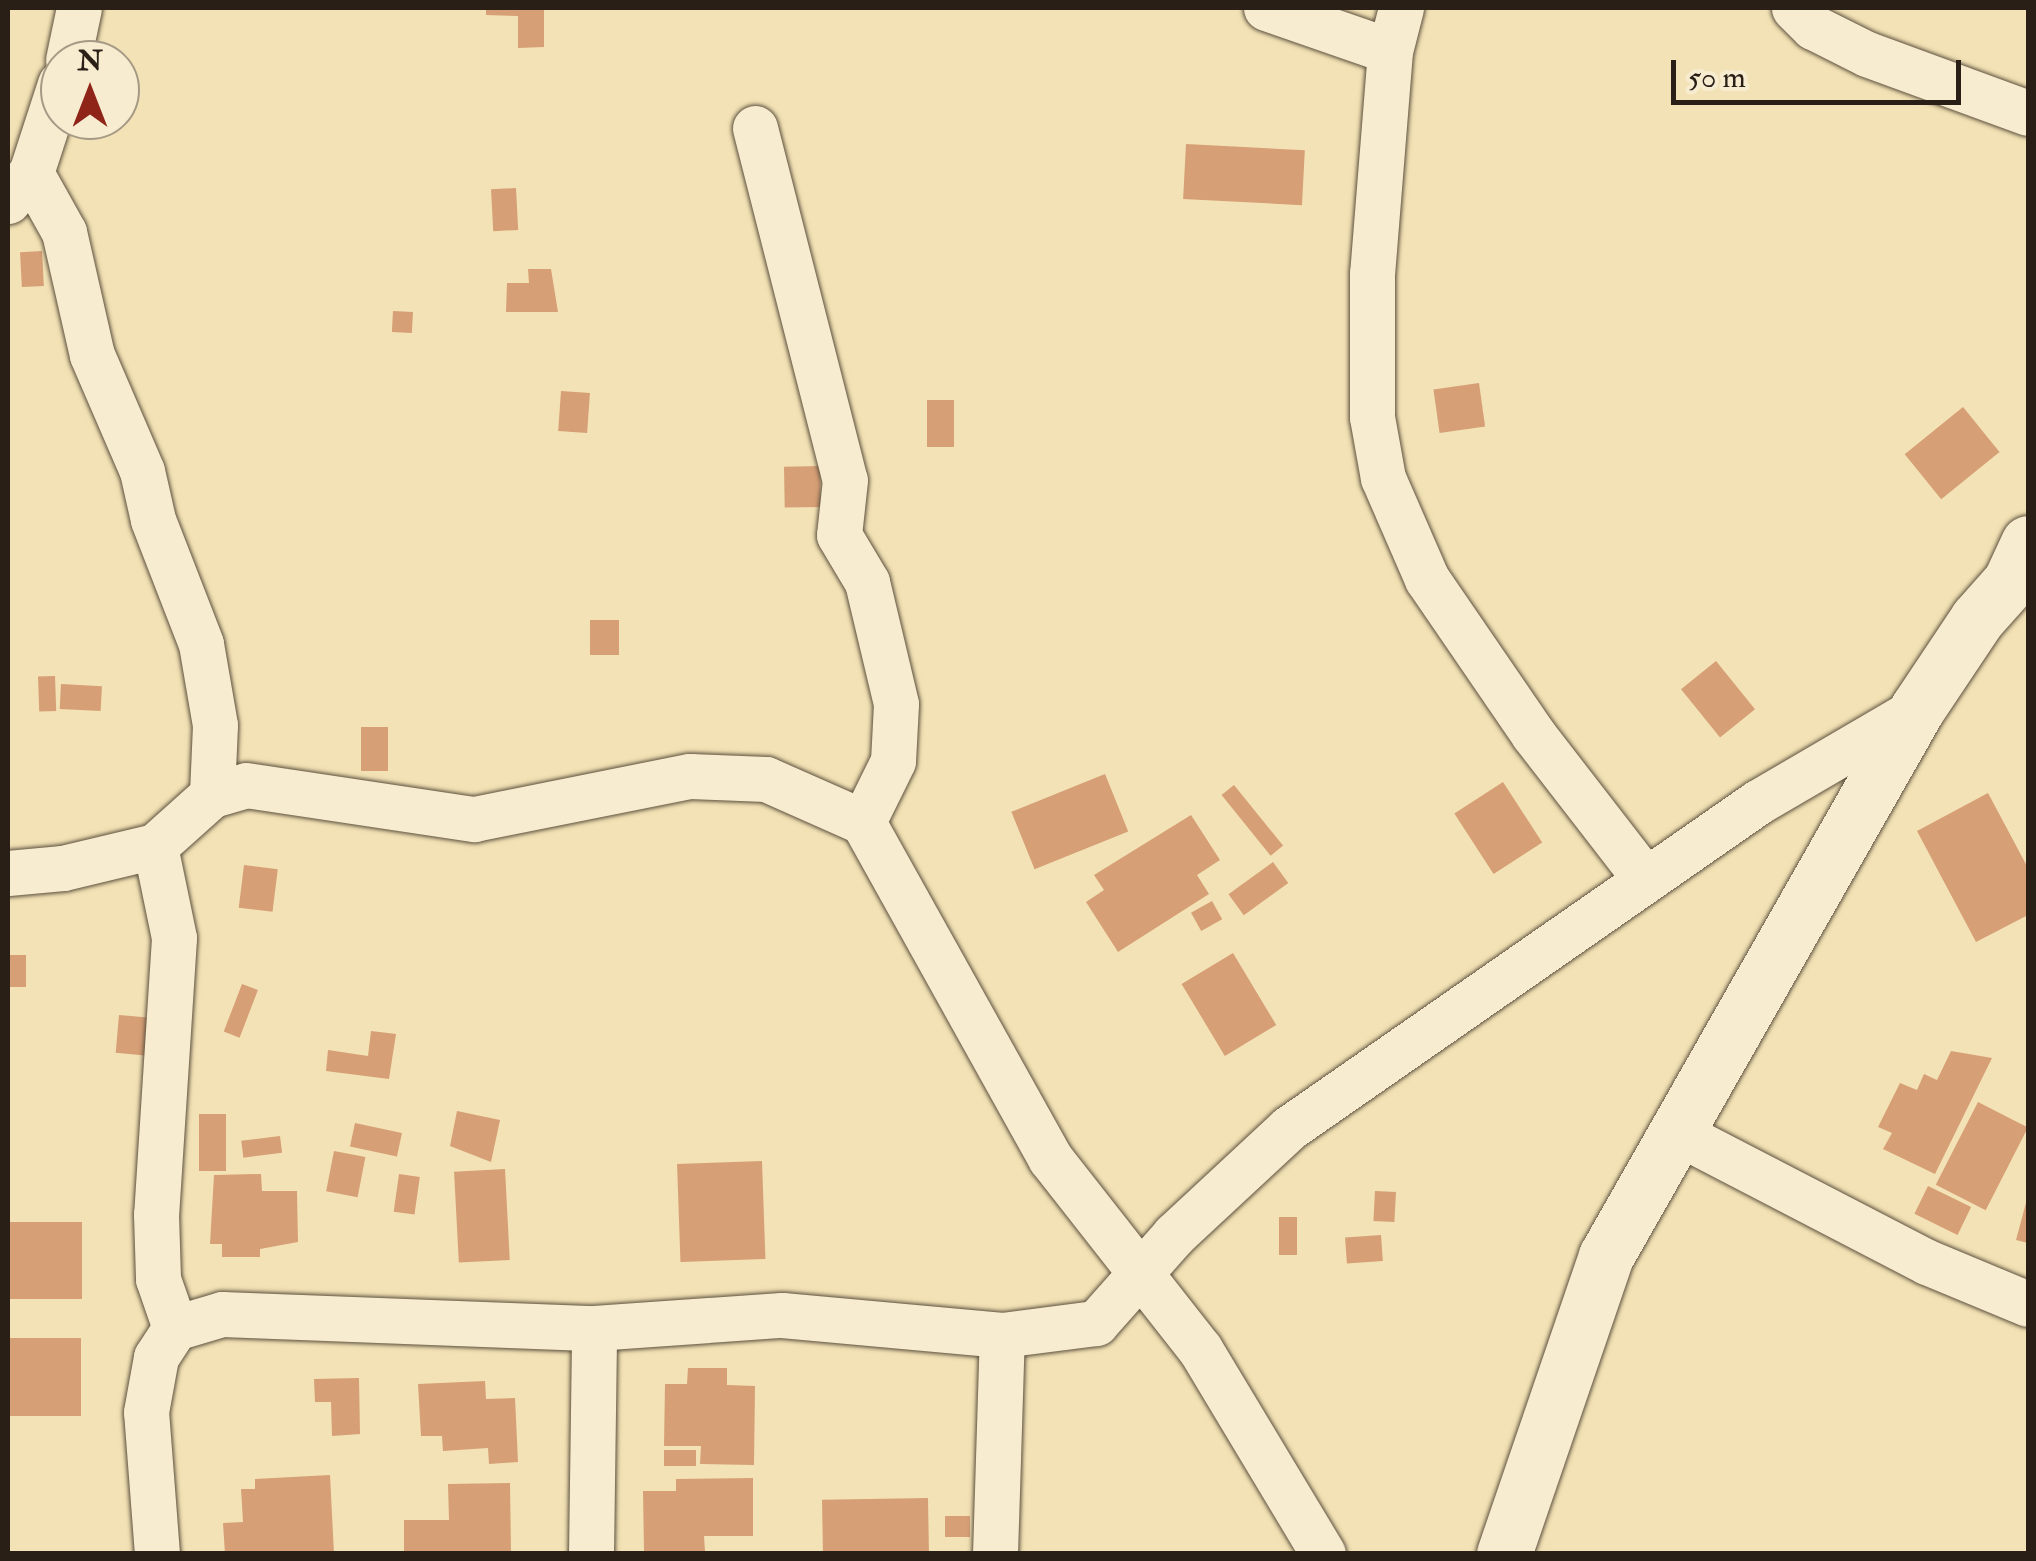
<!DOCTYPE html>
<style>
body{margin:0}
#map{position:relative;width:2036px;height:1561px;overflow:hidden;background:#f3e2b5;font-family:"IM FELL Double Pica",serif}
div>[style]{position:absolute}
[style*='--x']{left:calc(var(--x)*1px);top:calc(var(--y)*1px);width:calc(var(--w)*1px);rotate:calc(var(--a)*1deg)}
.building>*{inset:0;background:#d69f76;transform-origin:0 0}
.roads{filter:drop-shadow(0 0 2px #5c503e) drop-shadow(0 0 2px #5c503e)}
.minor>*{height:45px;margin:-22.5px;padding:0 22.5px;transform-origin:22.5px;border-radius:22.5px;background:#f7eccf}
.tertiary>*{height:55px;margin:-27.5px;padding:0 27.5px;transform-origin:27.5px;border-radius:27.5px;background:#f7eccf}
span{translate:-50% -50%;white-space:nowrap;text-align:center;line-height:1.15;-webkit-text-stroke:10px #f7eccf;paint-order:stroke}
.frame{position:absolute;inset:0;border:10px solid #291f17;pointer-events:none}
.north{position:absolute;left:40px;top:40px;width:100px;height:100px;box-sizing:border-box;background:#f7eccf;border:2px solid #a59a85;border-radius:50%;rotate:0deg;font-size:28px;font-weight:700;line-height:40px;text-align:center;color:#291f17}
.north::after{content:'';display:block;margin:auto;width:35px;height:45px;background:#8f2418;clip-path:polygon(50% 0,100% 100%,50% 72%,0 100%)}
.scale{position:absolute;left:1671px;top:60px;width:290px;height:45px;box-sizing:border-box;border:5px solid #291f17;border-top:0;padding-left:12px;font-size:30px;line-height:35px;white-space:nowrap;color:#291f17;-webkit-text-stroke:8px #f7eccf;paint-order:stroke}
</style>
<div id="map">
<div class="building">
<div style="clip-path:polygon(486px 8px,544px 8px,544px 47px,518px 48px,518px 16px,486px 15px)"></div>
<div style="left:1186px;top:144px;width:119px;height:55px;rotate:3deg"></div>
<div style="left:516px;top:188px;width:42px;height:25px;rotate:87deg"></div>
<div style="left:42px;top:251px;width:35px;height:22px;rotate:87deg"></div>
<div style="clip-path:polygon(528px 269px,551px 269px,558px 312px,506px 312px,507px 283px,529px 283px)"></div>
<div style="left:393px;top:311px;width:20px;height:21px;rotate:3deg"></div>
<div style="left:1479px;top:383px;width:44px;height:46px;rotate:82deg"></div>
<div style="left:561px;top:391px;width:29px;height:40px;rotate:4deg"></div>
<div style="left:927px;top:400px;width:27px;height:47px"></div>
<div style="left:1963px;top:407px;width:58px;height:75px;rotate:51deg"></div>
<div style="left:820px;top:466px;width:41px;height:36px;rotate:89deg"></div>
<div style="left:590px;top:620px;width:29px;height:35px"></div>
<div style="left:1716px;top:661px;width:62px;height:45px;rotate:51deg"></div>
<div style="left:55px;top:676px;width:35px;height:17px;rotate:88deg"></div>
<div style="left:61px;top:684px;width:41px;height:25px;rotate:3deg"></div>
<div style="left:388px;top:727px;width:44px;height:27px;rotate:90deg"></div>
<div style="left:1105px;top:774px;width:62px;height:101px;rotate:68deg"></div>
<div style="left:1503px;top:782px;width:72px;height:58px;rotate:57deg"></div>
<div style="left:1234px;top:785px;width:78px;height:16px;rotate:51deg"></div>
<div style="clip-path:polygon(1988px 793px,2028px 868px,2028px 915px,1976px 942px,1917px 831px)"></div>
<div style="clip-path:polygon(1191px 815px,1220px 860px,1197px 875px,1209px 894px,1118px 952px,1086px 902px,1104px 890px,1094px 875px)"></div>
<div style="left:1273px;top:862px;width:26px;height:55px;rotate:54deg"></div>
<div style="left:244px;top:865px;width:34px;height:43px;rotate:7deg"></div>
<div style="left:1212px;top:901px;width:21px;height:24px;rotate:61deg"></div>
<div style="left:1233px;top:953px;width:84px;height:60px;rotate:59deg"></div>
<div style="left:8px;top:955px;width:18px;height:32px"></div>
<div style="left:242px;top:984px;width:17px;height:51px;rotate:21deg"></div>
<div style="left:119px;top:1015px;width:32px;height:38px;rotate:5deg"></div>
<div style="clip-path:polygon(371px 1031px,396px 1034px,389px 1079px,326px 1071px,328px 1050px,368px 1056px)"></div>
<div style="clip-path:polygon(1951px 1051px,1992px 1058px,1935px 1174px,1883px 1149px,1892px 1133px,1878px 1127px,1900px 1083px,1917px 1090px,1924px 1074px,1937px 1080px)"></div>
<div style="left:1978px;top:1102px;width:56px;height:93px;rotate:27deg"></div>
<div style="clip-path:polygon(457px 1111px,500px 1120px,491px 1162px,450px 1146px)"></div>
<div style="left:199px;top:1114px;width:27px;height:57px"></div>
<div style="left:355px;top:1123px;width:48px;height:24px;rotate:12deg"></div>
<div style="left:280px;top:1136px;width:17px;height:39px;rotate:83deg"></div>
<div style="left:334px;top:1151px;width:32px;height:41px;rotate:11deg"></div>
<div style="left:762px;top:1161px;width:98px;height:85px;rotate:88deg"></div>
<div style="left:505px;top:1169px;width:91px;height:51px;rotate:87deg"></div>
<div style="clip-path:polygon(261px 1174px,262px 1191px,297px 1191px,298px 1242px,260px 1249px,260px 1257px,222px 1257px,222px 1244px,210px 1244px,214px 1175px)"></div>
<div style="left:399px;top:1174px;width:21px;height:38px;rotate:8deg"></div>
<div style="left:1928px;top:1186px;width:48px;height:31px;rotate:26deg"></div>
<div style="left:1375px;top:1191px;width:21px;height:30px;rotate:3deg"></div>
<div style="clip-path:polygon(2027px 1199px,2028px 1199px,2028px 1243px,2016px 1240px)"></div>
<div style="left:1279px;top:1217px;width:18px;height:38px"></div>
<div style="left:8px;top:1222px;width:74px;height:77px"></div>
<div style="left:1381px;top:1235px;width:26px;height:36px;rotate:86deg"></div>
<div style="left:8px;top:1338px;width:73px;height:78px"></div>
<div style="clip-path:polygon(688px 1368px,727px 1368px,727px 1385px,755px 1386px,754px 1465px,700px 1464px,701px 1446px,664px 1446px,665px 1384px,687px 1384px)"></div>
<div style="clip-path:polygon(359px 1378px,360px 1434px,332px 1436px,331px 1402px,315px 1402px,314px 1379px)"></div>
<div style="clip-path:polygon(485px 1381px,486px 1399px,515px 1398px,518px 1462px,489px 1464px,488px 1448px,443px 1451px,442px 1436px,421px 1436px,418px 1384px)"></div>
<div style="left:696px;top:1450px;width:16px;height:32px;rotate:90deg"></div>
<div style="clip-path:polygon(330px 1475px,334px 1554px,225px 1554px,223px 1523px,243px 1522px,241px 1489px,255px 1489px,255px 1479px)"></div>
<div style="clip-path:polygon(753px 1478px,753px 1536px,704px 1536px,705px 1551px,644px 1551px,643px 1491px,676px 1491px,676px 1479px)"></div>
<div style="clip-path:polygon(510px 1483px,511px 1554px,404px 1554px,404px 1520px,449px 1520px,448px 1484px)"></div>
<div style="left:928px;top:1498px;width:56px;height:106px;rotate:89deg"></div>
<div style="left:945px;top:1516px;width:25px;height:21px"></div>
</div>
<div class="roads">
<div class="minor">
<div style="--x:1266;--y:8;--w:131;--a:19.1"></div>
<div style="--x:1401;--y:8;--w:44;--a:104.3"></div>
<div style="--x:1390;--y:51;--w:223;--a:94.6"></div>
<div style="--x:1372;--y:273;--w:144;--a:90"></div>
<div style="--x:1372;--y:417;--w:62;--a:79.8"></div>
<div style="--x:1383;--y:478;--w:110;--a:66.5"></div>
<div style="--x:1427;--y:579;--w:188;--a:55.6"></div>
<div style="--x:1533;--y:734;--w:183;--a:52.3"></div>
<div style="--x:1794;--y:8;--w:27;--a:45"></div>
<div style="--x:1813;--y:27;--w:60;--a:26.6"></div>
<div style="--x:1867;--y:54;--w:171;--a:20.1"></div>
<div style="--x:68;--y:60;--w:53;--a:-78.1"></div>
<div style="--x:755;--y:128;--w:363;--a:75.7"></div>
<div style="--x:845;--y:480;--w:55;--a:96.2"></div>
<div style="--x:839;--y:535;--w:55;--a:59.2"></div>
<div style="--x:867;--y:582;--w:125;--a:76.6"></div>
<div style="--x:896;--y:704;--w:57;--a:93"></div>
<div style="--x:893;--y:761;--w:68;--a:116.2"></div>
<div style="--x:31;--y:173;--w:68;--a:60.8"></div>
<div style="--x:64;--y:232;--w:126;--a:77.2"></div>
<div style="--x:92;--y:355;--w:126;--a:66.7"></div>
<div style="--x:142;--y:471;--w:50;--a:77.3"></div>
<div style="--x:153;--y:520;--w:133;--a:68.8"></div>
<div style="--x:201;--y:644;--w:82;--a:80.2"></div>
<div style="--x:215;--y:725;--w:70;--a:92.5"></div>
<div style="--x:8;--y:201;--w:36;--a:-51"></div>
<div style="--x:31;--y:173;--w:94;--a:-72"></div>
<div style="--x:155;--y:846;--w:94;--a:78.3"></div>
<div style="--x:174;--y:938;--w:277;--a:93.7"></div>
<div style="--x:156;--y:1214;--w:65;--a:88.2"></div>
<div style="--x:158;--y:1279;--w:52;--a:70.9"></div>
<div style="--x:8;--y:873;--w:55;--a:-5.2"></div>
<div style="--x:63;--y:868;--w:95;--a:-13.4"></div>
<div style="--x:155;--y:846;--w:76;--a:-41.8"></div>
<div style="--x:212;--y:795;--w:35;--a:-16"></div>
<div style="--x:246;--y:785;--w:231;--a:8.5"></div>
<div style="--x:474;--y:819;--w:220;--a:-11.3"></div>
<div style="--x:690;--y:776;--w:76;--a:2.3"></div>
<div style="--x:766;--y:779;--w:106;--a:23.9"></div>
<div style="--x:863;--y:822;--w:385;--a:60.9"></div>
<div style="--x:1050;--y:1158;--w:243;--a:51.9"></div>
<div style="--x:1200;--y:1349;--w:239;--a:59"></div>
<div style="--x:1678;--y:1133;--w:280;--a:27.4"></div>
<div style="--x:1927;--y:1262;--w:109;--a:22.6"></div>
<div style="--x:157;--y:1554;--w:142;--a:-94.4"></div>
<div style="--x:146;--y:1412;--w:56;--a:-79.7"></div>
<div style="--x:156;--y:1357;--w:35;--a:-57"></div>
<div style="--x:175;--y:1328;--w:49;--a:-16.6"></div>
<div style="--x:222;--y:1314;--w:372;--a:2.2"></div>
<div style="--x:594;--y:1328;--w:188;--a:-4"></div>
<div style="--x:782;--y:1315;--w:221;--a:5.2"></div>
<div style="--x:1002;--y:1335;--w:95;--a:-7.3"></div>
<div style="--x:1096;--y:1323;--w:118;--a:-48.4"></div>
<div style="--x:1174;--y:1235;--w:157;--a:-42.9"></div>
<div style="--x:1289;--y:1128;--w:571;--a:-34.8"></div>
<div style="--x:1758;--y:802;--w:184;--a:-30.3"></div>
<div style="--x:591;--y:1554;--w:226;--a:-89.2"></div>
<div style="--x:995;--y:1554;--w:219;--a:-88.2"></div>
</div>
<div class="tertiary">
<div style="--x:1504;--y:1554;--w:315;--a:-71.1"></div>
<div style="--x:1606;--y:1256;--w:629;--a:-60.38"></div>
<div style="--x:1917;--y:709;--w:108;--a:-56.3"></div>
<div style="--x:1977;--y:619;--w:50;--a:-48.3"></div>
<div style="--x:2010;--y:582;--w:43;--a:-65.2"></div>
</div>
</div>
<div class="frame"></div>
<div class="north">N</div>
<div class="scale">50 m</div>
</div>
